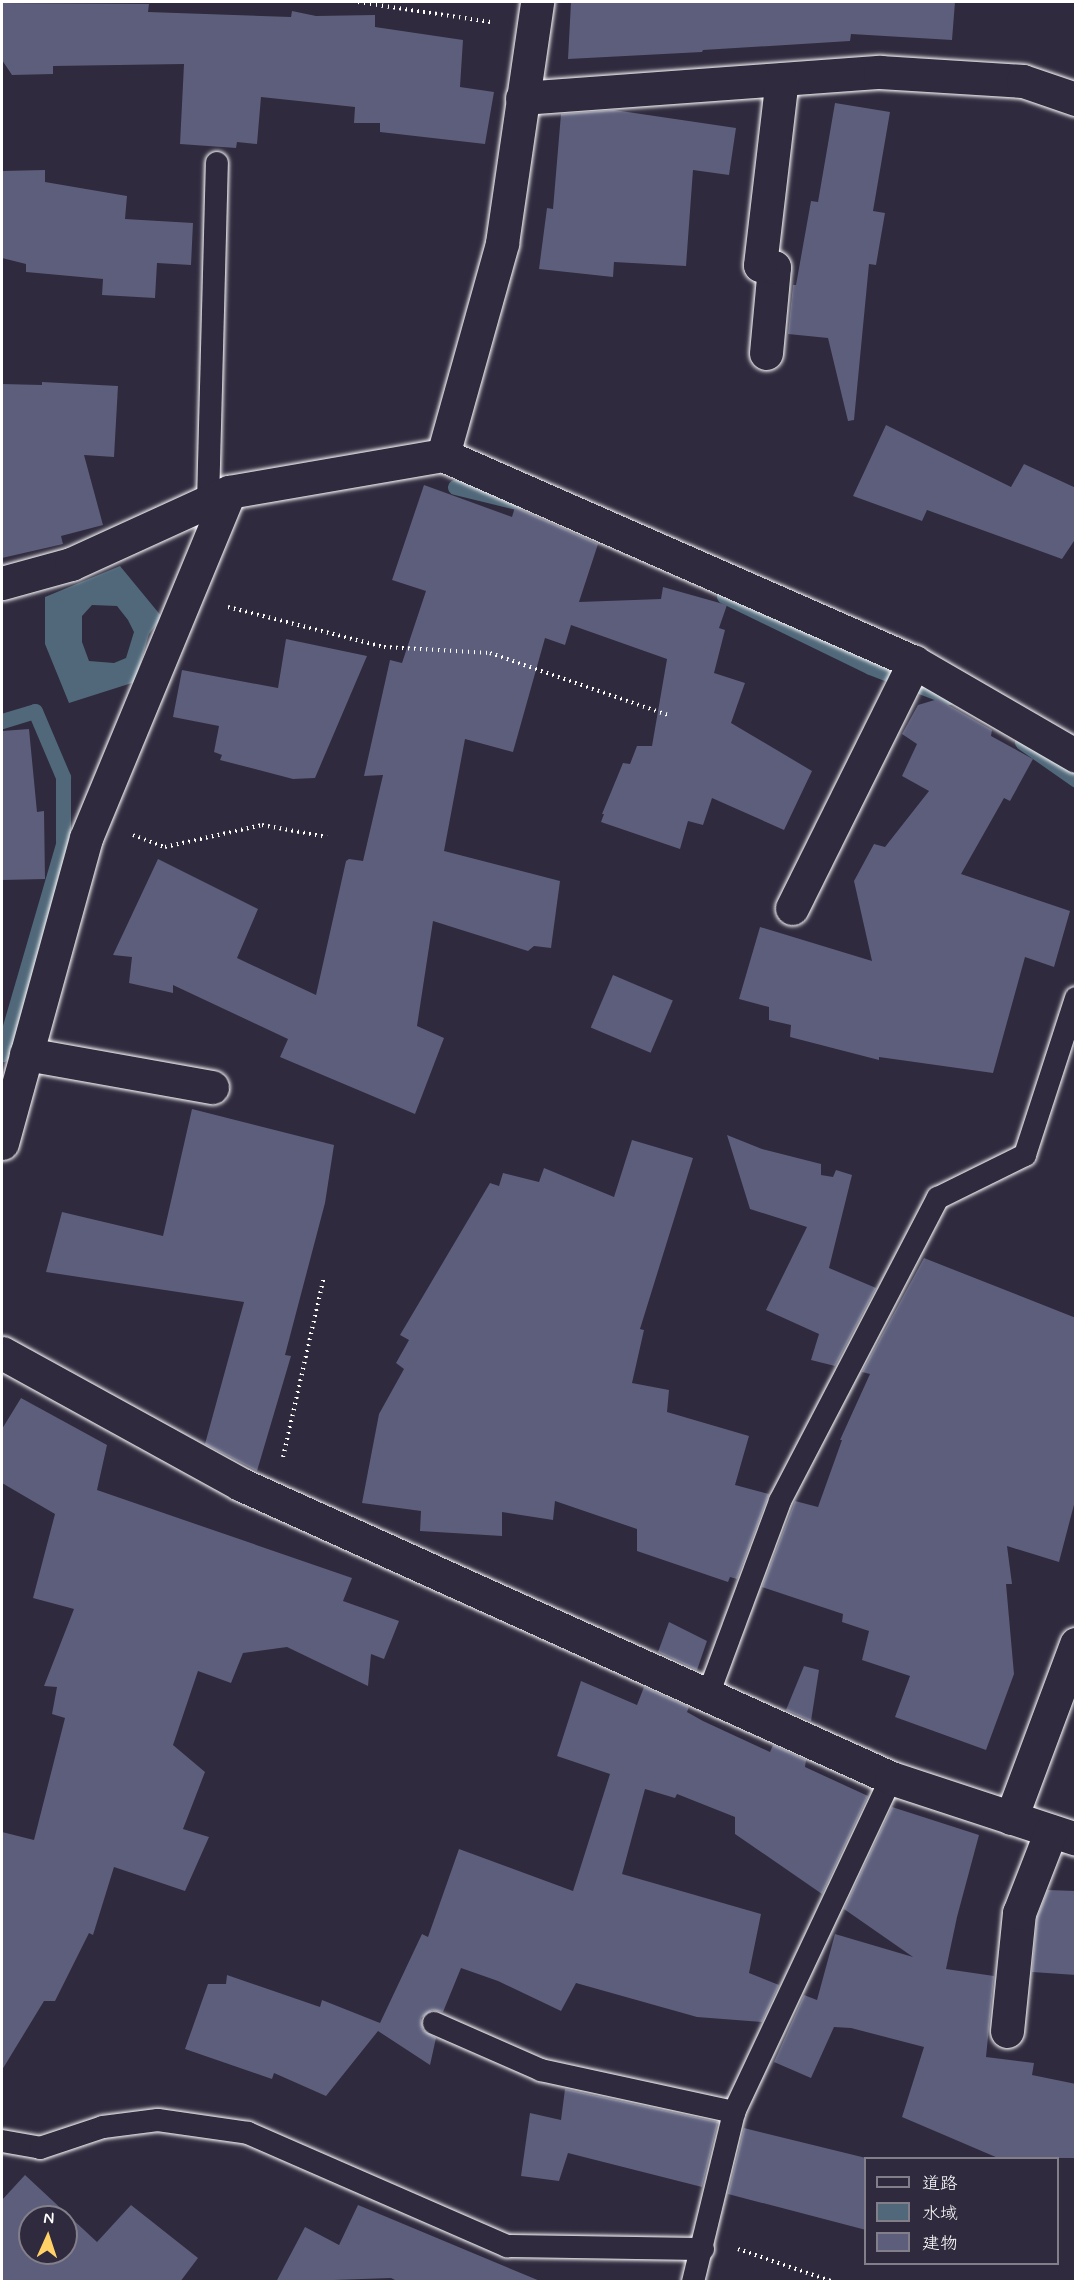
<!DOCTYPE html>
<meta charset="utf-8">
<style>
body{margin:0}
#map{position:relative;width:1077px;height:2283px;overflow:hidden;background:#2f2a3d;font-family:Mynerve,"Klee One",sans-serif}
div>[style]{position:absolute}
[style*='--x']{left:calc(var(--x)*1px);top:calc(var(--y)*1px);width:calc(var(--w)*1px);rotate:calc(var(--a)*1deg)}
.water>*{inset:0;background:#50687a}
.stream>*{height:15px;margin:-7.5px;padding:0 7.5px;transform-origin:7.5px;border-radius:7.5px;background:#50687a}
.building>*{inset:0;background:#5c5e7b;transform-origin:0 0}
.path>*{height:4px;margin-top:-2px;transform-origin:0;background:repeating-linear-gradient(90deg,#fff 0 1.5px,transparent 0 6px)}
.roads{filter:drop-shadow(0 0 2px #fff) drop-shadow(0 0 2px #fff)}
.lane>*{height:22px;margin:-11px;padding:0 11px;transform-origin:11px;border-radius:11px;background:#2f2a3d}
.street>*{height:33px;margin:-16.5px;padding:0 16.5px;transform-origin:16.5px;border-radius:16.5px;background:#2f2a3d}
span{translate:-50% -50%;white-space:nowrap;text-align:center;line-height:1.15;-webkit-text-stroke:5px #2f2a3d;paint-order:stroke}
.frame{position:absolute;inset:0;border:3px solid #fff;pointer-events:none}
.legend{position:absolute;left:864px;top:2157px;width:195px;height:108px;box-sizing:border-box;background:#2f2a3d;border:2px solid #827f8b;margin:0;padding:8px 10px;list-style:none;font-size:18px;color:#fff}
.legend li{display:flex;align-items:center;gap:12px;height:30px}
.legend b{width:30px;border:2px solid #827f8b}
.north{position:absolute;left:18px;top:2205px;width:60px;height:60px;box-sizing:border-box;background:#2f2a3d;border:2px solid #827f8b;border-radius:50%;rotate:3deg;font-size:16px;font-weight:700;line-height:24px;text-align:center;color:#fff}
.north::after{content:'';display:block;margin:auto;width:21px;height:27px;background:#ffd166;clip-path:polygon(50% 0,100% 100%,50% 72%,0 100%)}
</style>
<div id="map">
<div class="water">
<div style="clip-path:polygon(evenodd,120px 566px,162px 617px,149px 634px,135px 682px,69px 703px,45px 644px,45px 597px,120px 566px,92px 605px,117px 606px,128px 620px,134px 632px,126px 658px,114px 663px,89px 661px,82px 642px,82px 616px,92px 605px)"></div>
</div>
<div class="stream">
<div style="--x:455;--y:487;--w:64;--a:13.6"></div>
<div style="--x:724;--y:596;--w:162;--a:25.9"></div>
<div style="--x:870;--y:667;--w:84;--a:21"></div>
<div style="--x:2;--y:721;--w:34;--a:-17"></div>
<div style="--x:35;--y:711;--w:72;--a:67"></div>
<div style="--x:63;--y:777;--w:67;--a:90"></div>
<div style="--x:63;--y:844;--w:219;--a:106.2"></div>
<div style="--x:1022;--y:742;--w:66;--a:35.1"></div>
</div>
<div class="building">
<div style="clip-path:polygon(571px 2px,955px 2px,952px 40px,851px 34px,850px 41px,703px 50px,702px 52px,568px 59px)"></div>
<div style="clip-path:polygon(2px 3px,149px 4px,148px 12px,291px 17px,292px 11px,316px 16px,375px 15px,375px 27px,463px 40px,460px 87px,494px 92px,485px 144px,380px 132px,380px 123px,354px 123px,355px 107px,261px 97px,257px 144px,237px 142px,236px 148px,180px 144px,184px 64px,53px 66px,53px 74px,12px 75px,2px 60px)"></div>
<div style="clip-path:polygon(835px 103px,890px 112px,873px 211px,885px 213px,876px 265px,869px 264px,854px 420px,848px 421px,828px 338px,788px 334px,793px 285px,796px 285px,811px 201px,818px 202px)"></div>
<div style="clip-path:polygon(614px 110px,736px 128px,729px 175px,693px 170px,686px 266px,614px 262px,613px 277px,539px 269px,547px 208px,553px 209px,561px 114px)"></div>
<div style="clip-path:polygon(45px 170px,45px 182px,127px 196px,125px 219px,193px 223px,191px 265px,157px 263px,155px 298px,102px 295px,103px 279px,26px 272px,26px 264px,2px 258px,2px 171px)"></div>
<div style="clip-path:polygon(42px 382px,118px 386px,114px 457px,84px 455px,103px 525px,61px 536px,63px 544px,2px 558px,2px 384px,42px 385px)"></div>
<div style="clip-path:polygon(886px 425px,1011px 487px,1024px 464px,1076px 488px,1076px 538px,1062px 559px,927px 510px,922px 521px,853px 496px)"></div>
<div style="clip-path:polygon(424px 485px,512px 517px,515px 507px,598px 544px,579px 602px,661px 599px,663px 587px,727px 605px,719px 628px,725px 630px,714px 673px,745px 683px,731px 723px,812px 771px,784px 830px,712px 798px,703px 825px,688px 821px,680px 849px,601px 822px,604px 814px,602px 814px,623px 763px,630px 764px,637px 746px,652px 746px,667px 659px,571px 625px,565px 645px,545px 638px,513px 752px,465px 739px,444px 851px,560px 881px,551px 948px,534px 946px,528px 951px,433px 921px,417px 1026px,444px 1038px,415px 1114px,280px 1057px,288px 1039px,173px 985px,173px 993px,129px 983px,132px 957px,113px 955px,158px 859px,258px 909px,237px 958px,316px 995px,346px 861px,349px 859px,363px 861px,383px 775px,364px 776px,390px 660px,402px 663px,426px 591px,392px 580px)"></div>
<div style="clip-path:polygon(286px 639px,367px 656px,315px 778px,293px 779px,220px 760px,222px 755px,214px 752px,219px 726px,173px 717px,182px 670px,278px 688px)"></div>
<div style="clip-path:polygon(938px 699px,992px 730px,991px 736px,1033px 759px,1010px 801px,1004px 798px,961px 874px,1070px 911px,1054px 967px,1025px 957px,993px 1073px,879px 1057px,879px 1060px,790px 1037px,791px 1025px,769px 1020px,769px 1007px,739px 999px,760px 927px,872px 961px,854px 881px,874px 844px,885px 847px,929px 791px,902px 776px,917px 744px,902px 734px,918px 705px)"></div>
<div style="clip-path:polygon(29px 729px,37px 812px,44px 811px,45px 879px,2px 880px,2px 731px)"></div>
<div style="left:613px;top:975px;width:65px;height:57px;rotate:23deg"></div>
<div style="clip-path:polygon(192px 1109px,334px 1145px,325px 1203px,285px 1355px,291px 1356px,257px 1471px,205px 1444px,244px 1302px,46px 1272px,62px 1212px,163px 1236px)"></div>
<div style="clip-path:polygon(727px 1135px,762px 1149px,821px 1164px,821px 1175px,833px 1177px,836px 1170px,852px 1175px,829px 1268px,876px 1288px,835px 1366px,811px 1360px,819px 1334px,766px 1310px,807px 1227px,750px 1209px)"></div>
<div style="clip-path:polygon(632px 1140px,693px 1158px,640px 1329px,644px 1330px,632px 1383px,669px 1390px,667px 1412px,749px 1436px,735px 1485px,769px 1494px,737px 1579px,730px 1577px,728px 1582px,637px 1551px,637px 1529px,555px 1501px,553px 1520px,502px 1512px,502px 1536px,420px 1531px,421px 1511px,362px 1503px,379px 1414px,404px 1369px,396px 1363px,409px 1340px,400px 1335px,490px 1183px,499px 1186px,503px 1173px,539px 1182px,544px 1168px,614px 1197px)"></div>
<div style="clip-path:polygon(924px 1258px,1076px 1318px,1076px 1497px,1059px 1562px,1007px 1546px,1012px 1584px,1006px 1584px,1014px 1674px,986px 1750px,895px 1717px,910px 1676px,862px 1660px,869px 1631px,842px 1622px,843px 1614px,762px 1587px,795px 1501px,818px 1507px,842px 1440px,840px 1440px,870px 1374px,862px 1372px)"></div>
<div style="clip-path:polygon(21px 1398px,107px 1445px,97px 1490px,352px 1578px,343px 1601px,399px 1621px,384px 1659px,371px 1654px,368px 1686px,287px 1647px,243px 1653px,231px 1683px,198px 1671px,173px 1745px,205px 1772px,183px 1829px,209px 1837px,185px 1891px,114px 1867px,93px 1935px,89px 1933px,55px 2001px,44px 2001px,2px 2070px,2px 1832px,34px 1840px,65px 1718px,52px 1714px,57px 1687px,44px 1686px,74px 1609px,33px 1598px,55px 1514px,2px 1483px,2px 1429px)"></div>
<div style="clip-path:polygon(669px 1622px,707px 1641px,697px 1670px,658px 1652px)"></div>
<div style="clip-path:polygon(804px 1666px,819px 1670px,811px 1721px,786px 1710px)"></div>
<div style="clip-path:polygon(581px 1681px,637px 1705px,644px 1687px,689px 1707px,687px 1712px,703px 1721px,770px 1752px,773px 1745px,806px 1760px,805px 1767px,868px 1796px,822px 1894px,735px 1834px,735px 1817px,677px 1794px,675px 1798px,645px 1789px,622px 1874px,761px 1914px,749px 1973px,779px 1985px,762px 2022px,697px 2017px,576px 1983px,561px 2011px,498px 1981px,461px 1968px,443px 2012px,432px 2010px,421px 2018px,423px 2030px,436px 2038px,430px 2065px,378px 2031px,326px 2096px,274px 2073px,272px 2079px,185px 2049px,208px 1984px,226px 1984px,227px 1975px,320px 2007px,322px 2000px,380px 2023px,422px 1934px,428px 1937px,459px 1849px,573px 1891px,610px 1774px,557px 1756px)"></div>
<div style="clip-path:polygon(892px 1807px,979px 1835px,957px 1917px,946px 1969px,994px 1976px,986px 2057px,1034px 2063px,1032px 2075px,1076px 2084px,1076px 2158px,998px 2158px,902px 2117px,924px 2047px,851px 2028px,834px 2027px,811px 2078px,774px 2062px,804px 1995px,817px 2000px,835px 1934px,913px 1957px,844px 1909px)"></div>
<div style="clip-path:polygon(1048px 1890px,1076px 1891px,1076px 1975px,1032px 1972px,1037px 1917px)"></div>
<div style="clip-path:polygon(565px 2089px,718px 2122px,702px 2187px,568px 2153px,559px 2181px,521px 2176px,530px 2113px,561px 2120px)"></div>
<div style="clip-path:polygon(744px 2128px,866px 2158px,866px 2230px,728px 2194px)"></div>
<div style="clip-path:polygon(evenodd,25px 2175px,97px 2242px,131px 2205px,198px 2258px,180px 2282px,2px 2282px,2px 2200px,25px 2175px,30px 2217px,66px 2217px,66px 2253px,30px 2253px,30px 2217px)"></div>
<div style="clip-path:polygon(358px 2205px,540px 2281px,540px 2282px,399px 2282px,391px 2278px,276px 2282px,305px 2227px,339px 2245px)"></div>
</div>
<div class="path">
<div style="--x:358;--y:2;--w:134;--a:8.6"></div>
<div style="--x:228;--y:607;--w:161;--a:14.4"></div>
<div style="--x:384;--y:647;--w:106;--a:3.2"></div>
<div style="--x:490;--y:653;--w:188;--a:19.2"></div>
<div style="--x:133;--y:835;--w:34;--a:21"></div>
<div style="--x:165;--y:847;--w:99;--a:-12.8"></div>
<div style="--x:262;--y:825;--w:66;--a:10.5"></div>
<div style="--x:283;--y:1457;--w:185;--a:-77.2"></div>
<div style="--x:738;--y:2249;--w:102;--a:19"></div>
</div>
<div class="roads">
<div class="lane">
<div style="--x:208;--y:502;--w:339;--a:-88.5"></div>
<div style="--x:708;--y:1695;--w:207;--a:-69.6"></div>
<div style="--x:780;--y:1501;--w:342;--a:-62.5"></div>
<div style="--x:938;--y:1198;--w:97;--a:-26.3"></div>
<div style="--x:1025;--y:1155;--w:165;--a:-72"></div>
<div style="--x:434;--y:2023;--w:117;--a:23.7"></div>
<div style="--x:541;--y:2070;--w:198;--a:12.3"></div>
<div style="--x:2;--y:2141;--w:39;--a:10"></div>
<div style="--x:40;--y:2148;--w:66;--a:-18.4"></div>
<div style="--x:103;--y:2127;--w:55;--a:-7.3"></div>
<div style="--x:158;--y:2120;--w:91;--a:8.2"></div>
<div style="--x:248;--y:2133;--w:283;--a:23.6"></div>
<div style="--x:507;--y:2246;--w:196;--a:0.9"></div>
<div style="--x:693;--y:2282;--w:175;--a:-76.4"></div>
<div style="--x:734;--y:2112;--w:369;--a:-64.8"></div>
</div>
<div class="street">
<div style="--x:522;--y:98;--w:359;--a:-4.2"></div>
<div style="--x:880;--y:72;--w:143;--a:3.6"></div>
<div style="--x:1023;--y:81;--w:56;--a:18.8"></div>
<div style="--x:766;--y:353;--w:86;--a:-84.7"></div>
<div style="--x:774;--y:267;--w:14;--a:-172"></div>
<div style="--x:760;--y:265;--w:187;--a:-83.3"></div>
<div style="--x:443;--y:455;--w:220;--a:-74.4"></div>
<div style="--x:502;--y:243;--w:244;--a:-81.7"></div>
<div style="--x:2;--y:583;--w:72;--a:-15.4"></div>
<div style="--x:71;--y:564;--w:174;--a:-24.5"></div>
<div style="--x:229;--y:492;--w:217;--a:-9.8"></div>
<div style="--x:443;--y:455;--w:514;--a:23.73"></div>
<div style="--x:914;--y:662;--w:187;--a:30.1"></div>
<div style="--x:792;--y:908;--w:275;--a:-63.6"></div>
<div style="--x:26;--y:1054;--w:189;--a:10.1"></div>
<div style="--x:2;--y:1143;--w:316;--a:-74.6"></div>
<div style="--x:86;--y:838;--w:374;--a:-67.5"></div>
<div style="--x:2;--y:1353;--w:272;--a:28.8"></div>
<div style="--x:240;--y:1484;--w:714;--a:24.3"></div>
<div style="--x:891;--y:1778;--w:195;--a:18.2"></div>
<div style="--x:1011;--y:1818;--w:186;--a:-69.5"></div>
<div style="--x:1007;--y:2031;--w:119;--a:-84.2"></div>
<div style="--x:1019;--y:1913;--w:88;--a:-68.7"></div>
</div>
</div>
<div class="frame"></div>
<ul class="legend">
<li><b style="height:8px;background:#2f2a3d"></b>道路</li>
<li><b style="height:16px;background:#50687a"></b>水域</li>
<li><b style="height:16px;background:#5c5e7b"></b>建物</li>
</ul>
<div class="north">N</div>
</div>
